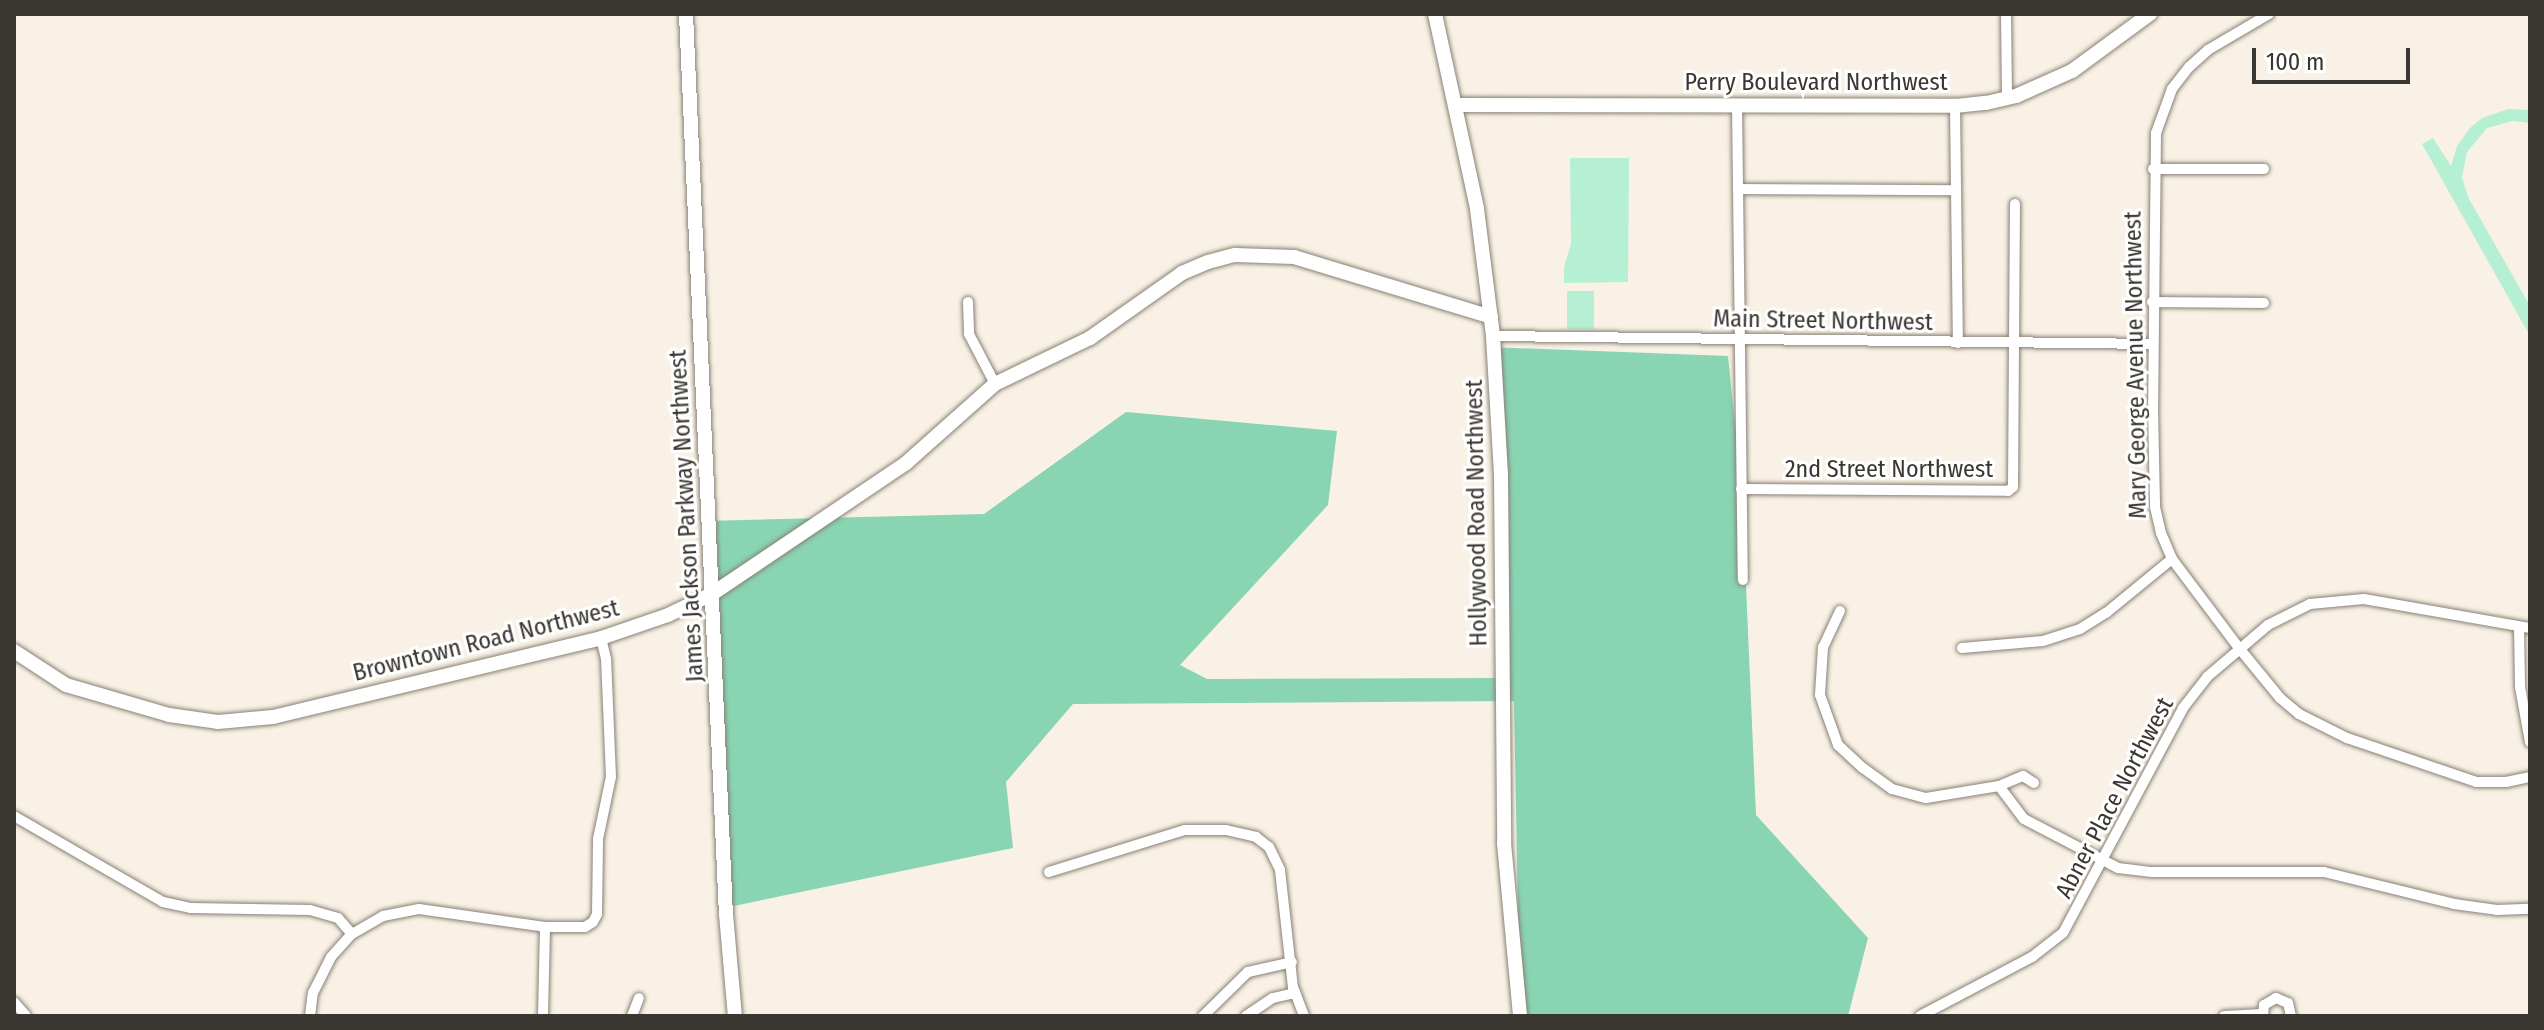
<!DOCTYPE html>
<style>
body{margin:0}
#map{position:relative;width:2544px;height:1030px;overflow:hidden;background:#f9f1e5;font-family:"Fira Sans Condensed",sans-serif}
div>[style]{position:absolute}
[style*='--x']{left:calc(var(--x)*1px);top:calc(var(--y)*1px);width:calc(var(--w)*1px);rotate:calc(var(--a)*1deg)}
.green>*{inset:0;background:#b5f0d4;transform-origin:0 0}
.forest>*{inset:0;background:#89d4b3}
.roads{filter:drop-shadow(0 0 2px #888075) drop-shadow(0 0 2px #888075)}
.minor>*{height:10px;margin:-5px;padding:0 5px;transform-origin:5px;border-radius:5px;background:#fff}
.tertiary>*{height:14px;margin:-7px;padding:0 7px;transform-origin:7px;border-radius:7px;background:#fff}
.secondary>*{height:14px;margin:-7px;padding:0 7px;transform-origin:7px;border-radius:7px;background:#fff}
span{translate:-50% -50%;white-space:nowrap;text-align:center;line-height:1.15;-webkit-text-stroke:6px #fff;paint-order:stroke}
.street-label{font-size:24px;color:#3a3632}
.frame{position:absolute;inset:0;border:16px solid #3a3632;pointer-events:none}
.scale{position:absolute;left:2252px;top:48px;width:158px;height:36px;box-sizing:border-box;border:4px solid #3a3632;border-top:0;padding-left:10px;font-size:24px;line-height:28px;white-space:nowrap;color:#3a3632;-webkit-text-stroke:6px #fff;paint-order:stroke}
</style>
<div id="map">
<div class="green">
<div style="clip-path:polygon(2508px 109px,2530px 110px,2530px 123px,2513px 121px,2487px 128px,2467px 152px,2462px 177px,2468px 197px,2530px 306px,2530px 336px,2422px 144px,2433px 138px,2451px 166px,2457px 146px,2470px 128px,2482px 118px)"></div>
<div style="clip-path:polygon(1570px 158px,1629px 158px,1628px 282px,1564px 283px,1564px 267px,1571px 244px)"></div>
<div style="left:1567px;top:291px;width:27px;height:38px"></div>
</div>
<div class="forest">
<div style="clip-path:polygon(1488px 347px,1728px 356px,1742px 494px,1756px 815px,1868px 938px,1848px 1016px,1520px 1016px,1514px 701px,1073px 704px,1006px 782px,1013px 848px,724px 908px,705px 521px,984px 514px,1126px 412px,1337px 431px,1328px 505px,1180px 665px,1207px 679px,1497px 678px,1500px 596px)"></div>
</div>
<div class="roads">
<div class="minor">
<div style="--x:2006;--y:14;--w:84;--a:89.3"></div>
<div style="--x:2269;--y:14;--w:71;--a:149.5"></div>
<div style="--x:2208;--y:50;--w:25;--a:138"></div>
<div style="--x:2189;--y:67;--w:28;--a:128"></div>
<div style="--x:2172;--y:89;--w:47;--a:110"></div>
<div style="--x:2156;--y:133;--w:275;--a:90.6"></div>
<div style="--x:2153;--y:408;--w:99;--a:88.8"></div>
<div style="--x:2155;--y:507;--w:27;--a:77"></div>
<div style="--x:2161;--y:533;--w:28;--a:67"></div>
<div style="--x:2172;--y:559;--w:111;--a:53"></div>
<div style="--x:2239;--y:648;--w:65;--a:50.6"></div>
<div style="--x:2280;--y:698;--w:25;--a:40"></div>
<div style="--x:2299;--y:714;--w:54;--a:26.6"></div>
<div style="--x:2347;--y:738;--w:136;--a:18.8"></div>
<div style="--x:2476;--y:782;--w:30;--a:0"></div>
<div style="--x:2506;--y:782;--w:25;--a:-12"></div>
<div style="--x:1737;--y:105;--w:475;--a:89.3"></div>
<div style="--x:1955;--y:106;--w:237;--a:89.3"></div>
<div style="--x:2153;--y:169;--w:111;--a:0"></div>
<div style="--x:1738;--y:189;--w:217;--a:0.3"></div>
<div style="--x:968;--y:302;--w:32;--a:88"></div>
<div style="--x:969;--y:334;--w:56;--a:62.5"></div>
<div style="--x:2152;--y:302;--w:112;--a:0.5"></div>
<div style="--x:1493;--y:336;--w:660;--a:0.69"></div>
<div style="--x:1741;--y:489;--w:267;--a:0.4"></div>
<div style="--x:2008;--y:491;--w:6;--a:-39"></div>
<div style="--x:2013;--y:487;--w:283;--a:-89.6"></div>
<div style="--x:1840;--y:611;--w:40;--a:115"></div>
<div style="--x:1823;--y:647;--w:48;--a:93.6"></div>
<div style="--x:1820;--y:695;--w:53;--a:70.2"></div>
<div style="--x:1838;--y:745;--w:34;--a:43"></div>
<div style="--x:1863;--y:768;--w:36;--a:36"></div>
<div style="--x:1892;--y:789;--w:35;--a:15"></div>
<div style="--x:1926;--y:798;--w:74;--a:-9.3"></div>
<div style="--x:1999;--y:786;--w:26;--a:-23"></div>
<div style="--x:2023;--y:776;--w:13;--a:32"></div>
<div style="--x:2519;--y:627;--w:60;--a:89"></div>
<div style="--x:2520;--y:687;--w:56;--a:79.7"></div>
<div style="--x:1962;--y:648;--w:81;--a:-4.9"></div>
<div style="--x:2043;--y:641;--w:39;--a:-18"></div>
<div style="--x:2080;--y:629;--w:31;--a:-32"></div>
<div style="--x:2106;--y:613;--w:85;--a:-39.3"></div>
<div style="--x:1999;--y:786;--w:41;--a:52.9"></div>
<div style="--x:2024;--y:819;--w:106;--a:27.5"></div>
<div style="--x:2118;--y:868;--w:34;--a:7"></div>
<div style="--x:2152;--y:872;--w:172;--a:0"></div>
<div style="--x:2324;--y:872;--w:134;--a:13.8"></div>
<div style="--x:2454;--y:904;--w:43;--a:7.9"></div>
<div style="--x:2497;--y:910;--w:33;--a:-2"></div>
<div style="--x:14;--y:816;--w:172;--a:30"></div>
<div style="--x:163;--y:902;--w:29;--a:12"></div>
<div style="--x:191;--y:908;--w:119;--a:1"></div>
<div style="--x:310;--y:910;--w:29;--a:16"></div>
<div style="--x:338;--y:918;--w:21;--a:49"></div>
<div style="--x:1049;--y:872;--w:142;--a:-17.2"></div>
<div style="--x:1185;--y:830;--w:41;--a:0"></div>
<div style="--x:1226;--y:830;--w:31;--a:13"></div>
<div style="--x:1256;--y:837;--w:16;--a:38"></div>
<div style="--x:1269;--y:847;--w:25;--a:64"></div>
<div style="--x:1280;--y:870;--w:118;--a:83.7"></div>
<div style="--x:1293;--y:987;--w:31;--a:69"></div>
<div style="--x:14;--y:1002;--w:18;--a:49"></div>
<div style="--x:310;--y:1016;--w:23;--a:-83"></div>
<div style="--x:313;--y:993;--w:40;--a:-63.4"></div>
<div style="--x:331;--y:957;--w:31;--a:-48"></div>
<div style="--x:352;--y:934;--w:36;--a:-30"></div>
<div style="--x:383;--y:916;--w:37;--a:-11"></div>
<div style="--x:419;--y:909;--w:127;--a:8.1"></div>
<div style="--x:545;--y:927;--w:40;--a:0"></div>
<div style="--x:585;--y:927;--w:9;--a:-32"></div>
<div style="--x:593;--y:922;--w:9;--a:-63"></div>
<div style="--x:597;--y:914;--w:75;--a:-89.2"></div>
<div style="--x:598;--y:839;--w:63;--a:-78.2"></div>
<div style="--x:611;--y:777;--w:118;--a:-92.4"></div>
<div style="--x:606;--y:659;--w:22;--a:-103"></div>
<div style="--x:543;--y:1016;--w:89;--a:-88.7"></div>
<div style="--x:632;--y:1016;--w:19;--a:-69"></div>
<div style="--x:1203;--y:1016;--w:63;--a:-44.4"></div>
<div style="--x:1248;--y:972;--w:45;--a:-12.8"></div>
<div style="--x:1246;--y:1016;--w:32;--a:-34"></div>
<div style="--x:1273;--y:998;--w:23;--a:-13"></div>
<div style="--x:1920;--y:1016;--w:127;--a:-27.8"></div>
<div style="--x:2032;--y:957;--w:39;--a:-38"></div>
<div style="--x:2063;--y:933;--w:255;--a:-61.9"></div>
<div style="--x:2183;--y:708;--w:39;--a:-52"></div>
<div style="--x:2207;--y:677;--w:80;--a:-40.4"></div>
<div style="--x:2268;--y:625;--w:47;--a:-26.6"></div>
<div style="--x:2310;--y:604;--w:54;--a:-5.3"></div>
<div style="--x:2364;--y:599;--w:169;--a:9.9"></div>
<div style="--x:2224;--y:1016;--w:38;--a:-3"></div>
<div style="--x:2263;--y:1016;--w:11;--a:-85"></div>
<div style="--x:2264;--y:1005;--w:14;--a:-30"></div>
<div style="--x:2276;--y:998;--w:13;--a:23"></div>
<div style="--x:2288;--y:1003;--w:13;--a:77"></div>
</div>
<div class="tertiary">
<div style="--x:1435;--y:14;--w:199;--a:77.8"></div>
<div style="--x:1477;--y:209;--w:128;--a:82.8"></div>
<div style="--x:1493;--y:336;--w:137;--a:86.7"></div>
<div style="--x:1501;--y:473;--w:370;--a:89.5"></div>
<div style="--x:1504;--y:843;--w:174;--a:84.7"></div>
<div style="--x:1456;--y:105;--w:499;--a:0.1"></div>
<div style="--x:1955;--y:106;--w:31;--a:-6"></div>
<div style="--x:1986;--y:103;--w:31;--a:-13"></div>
<div style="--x:2016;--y:96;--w:61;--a:-24.1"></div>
<div style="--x:2072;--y:71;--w:97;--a:-36.2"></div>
<div style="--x:14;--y:651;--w:62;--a:33.2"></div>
<div style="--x:66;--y:685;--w:107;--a:16.2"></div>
<div style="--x:169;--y:715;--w:49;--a:8.1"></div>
<div style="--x:218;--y:722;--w:55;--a:-5.2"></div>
<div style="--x:273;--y:717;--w:337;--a:-13.5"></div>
<div style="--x:601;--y:638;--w:71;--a:-18.9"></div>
<div style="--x:668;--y:615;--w:49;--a:-25.5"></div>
<div style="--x:712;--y:594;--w:234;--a:-34"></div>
<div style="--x:906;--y:463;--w:119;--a:-41.6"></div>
<div style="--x:995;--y:384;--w:106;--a:-25.8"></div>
<div style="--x:1090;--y:338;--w:113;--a:-35.2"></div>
<div style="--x:1182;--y:273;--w:28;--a:-23"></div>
<div style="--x:1208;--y:262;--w:28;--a:-15"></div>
<div style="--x:1235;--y:255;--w:59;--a:1.9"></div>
<div style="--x:1294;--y:257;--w:206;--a:16.9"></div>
</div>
<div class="secondary">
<div style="--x:686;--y:14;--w:901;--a:87.46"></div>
<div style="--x:726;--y:914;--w:102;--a:85"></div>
</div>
</div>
<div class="street-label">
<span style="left:1816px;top:83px">Perry Boulevard Northwest</span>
<span style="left:1823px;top:321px;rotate:1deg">Main Street Northwest</span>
<span style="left:2136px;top:365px;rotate:-91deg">Mary George Avenue Northwest</span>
<span style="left:1889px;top:470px">2nd Street Northwest</span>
<span style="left:1477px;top:513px;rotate:-91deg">Hollywood Road Northwest</span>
<span style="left:687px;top:516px;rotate:-93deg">James Jackson Parkway Northwest</span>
<span style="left:486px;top:641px;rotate:-14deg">Browntown Road Northwest</span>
<span style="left:2115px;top:798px;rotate:-62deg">Abner Place Northwest</span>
</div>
<div class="frame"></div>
<div class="scale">100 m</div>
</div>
